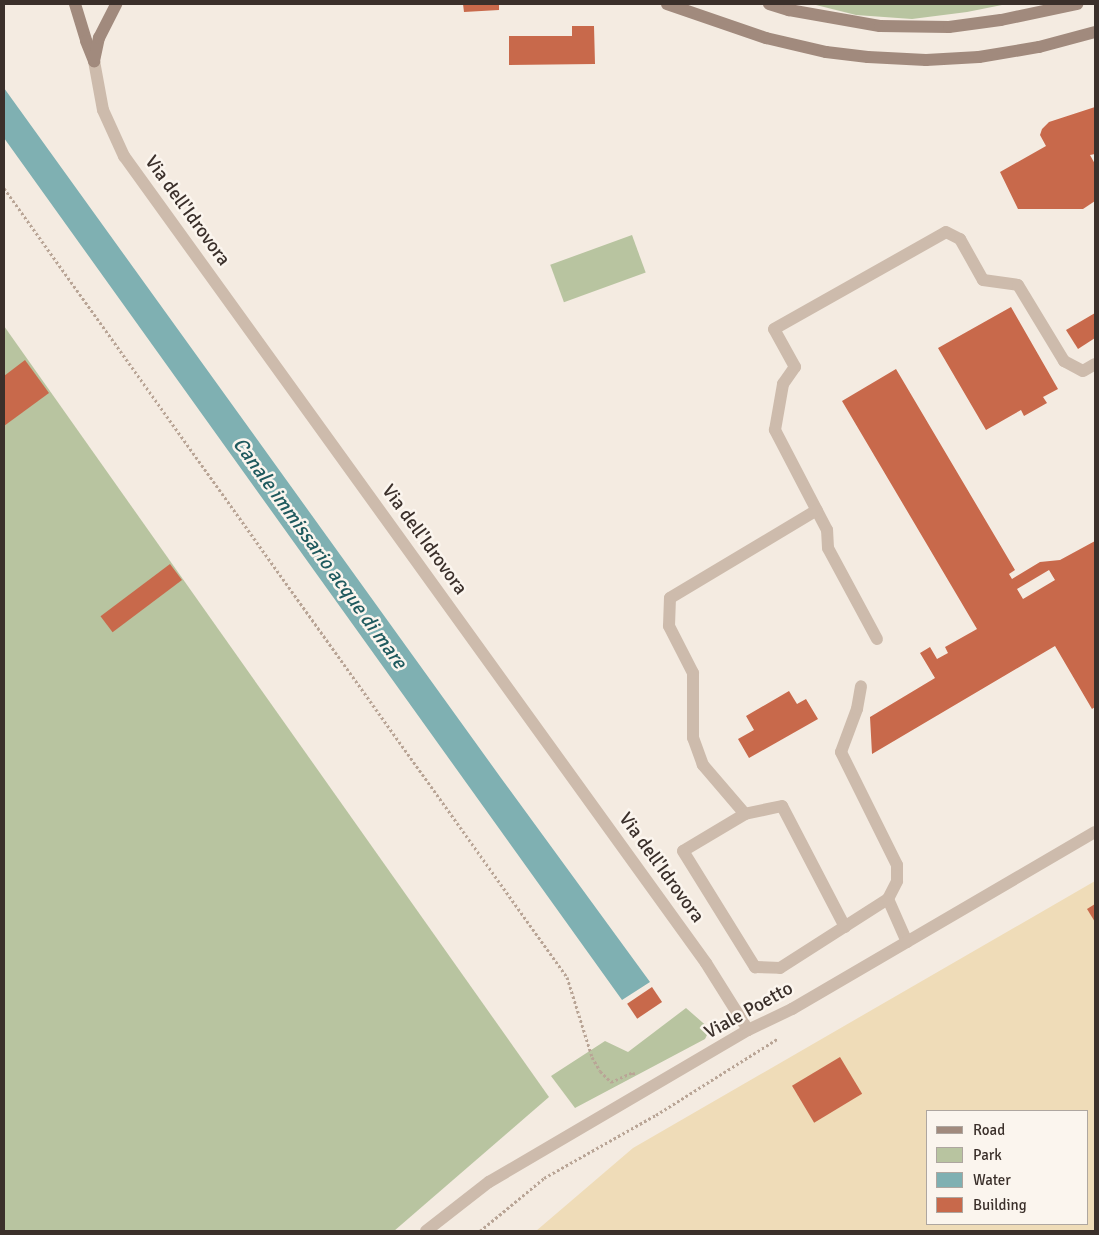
<!DOCTYPE html>
<style>
body{margin:0}
#map{position:relative;width:1099px;height:1235px;overflow:hidden;background:#f4ebe1;font-family:Signika,sans-serif}
div>[style]{position:absolute}
[style*='--x']{left:calc(var(--x)*1px);top:calc(var(--y)*1px);width:calc(var(--w)*1px);rotate:calc(var(--a)*1deg)}
.green>*{inset:0;background:#b8c4a0;transform-origin:0 0}
.sand>*{inset:0;background:#efdcb8}
.water>*{inset:0;background:#7fb0b2}
.building>*{inset:0;background:#c8694b;transform-origin:0 0}
.path>*{height:3px;margin-top:-1.5px;transform-origin:0;background:repeating-linear-gradient(90deg,#b9a596 0 2.5px,transparent 0 5px)}
.lane>*{height:12px;margin:-6px;padding:0 6px;transform-origin:6px;border-radius:6px;background:#cdbbac}
.street>*{height:12px;margin:-6px;padding:0 6px;transform-origin:6px;border-radius:6px;background:#cdbbac}
.secondary>*{height:12px;margin:-6px;padding:0 6px;transform-origin:6px;border-radius:6px;background:#a18a7d}
span{translate:-50% -50%;white-space:nowrap;text-align:center;line-height:1.15;-webkit-text-stroke:5px #fbf5ee;paint-order:stroke}
.street-label{font-size:19px;color:#3b302b}
.water-label{font-size:20px;color:#1f5a5e;font-style:italic}
.frame{position:absolute;inset:0;border:5px solid #3b302b;pointer-events:none}
.legend{position:absolute;left:926px;top:1110px;width:162px;height:115px;box-sizing:border-box;background:#fbf5ee;border:1px solid #aea6a0;margin:0;padding:6px 9px;list-style:none;font-size:15px;color:#3b302b}
.legend li{display:flex;align-items:center;gap:10px;height:25px}
.legend b{width:25px;border:1px solid #aea6a0}
</style>
<div id="map">
<div class="green">
<div style="clip-path:polygon(812px 4px,1007px 4px,967px 12px,912px 19px,856px 15px)"></div>
<div style="left:632px;top:235px;width:40px;height:87px;rotate:70deg"></div>
<div style="clip-path:polygon(4px 326px,549px 1097px,394px 1231px,4px 1231px)"></div>
<div style="clip-path:polygon(686px 1008px,710px 1029px,705px 1039px,575px 1108px,551px 1076px,605px 1041px,628px 1052px)"></div>
</div>
<div class="sand">
<div style="clip-path:polygon(evenodd,1095px 881px,1095px 1231px,536px 1231px,633px 1148px,1095px 881px,928px 1111px,1088px 1111px,1088px 1224px,928px 1224px,928px 1111px)"></div>
</div>
<div class="water">
<div style="clip-path:polygon(4px 88px,501px 778px,650px 982px,622px 1000px,4px 138px)"></div>
</div>
<div class="building">
<div style="clip-path:polygon(463px 4px,499px 4px,499px 10px,464px 12px)"></div>
<div style="clip-path:polygon(572px 26px,594px 26px,595px 64px,509px 65px,509px 36px,572px 36px)"></div>
<div style="clip-path:polygon(1095px 107px,1095px 154px,1090px 155px,1095px 164px,1095px 201px,1083px 209px,1018px 209px,1000px 172px,1046px 146px,1040px 135px,1042px 129px,1049px 122px)"></div>
<div style="clip-path:polygon(1011px 307px,1058px 389px,1043px 397px,1047px 403px,1024px 416px,1021px 410px,986px 430px,938px 348px)"></div>
<div style="clip-path:polygon(1095px 313px,1095px 338px,1078px 349px,1066px 330px)"></div>
<div style="clip-path:polygon(25px 360px,49px 393px,4px 426px,4px 376px)"></div>
<div style="clip-path:polygon(evenodd,896px 369px,1015px 570px,1009px 574px,1012px 579px,1040px 562px,1060px 560px,1095px 541px,1095px 707px,1092px 709px,1055px 646px,872px 754px,870px 717px,935px 678px,920px 653px,930px 647px,937px 659px,948px 653px,945px 647px,977px 629px,842px 401px,896px 369px,1049px 570px,1055px 580px,1023px 599px,1017px 589px,1049px 570px)"></div>
<div style="left:170px;top:564px;width:20px;height:87px;rotate:53deg"></div>
<div style="clip-path:polygon(789px 691px,797px 704px,806px 699px,818px 719px,749px 758px,738px 739px,754px 730px,746px 716px)"></div>
<div style="clip-path:polygon(1095px 904px,1095px 922px,1087px 909px)"></div>
<div style="left:652px;top:987px;width:18px;height:30px;rotate:56deg"></div>
<div style="left:840px;top:1057px;width:43px;height:56px;rotate:59deg"></div>
</div>
<div class="path">
<div style="--x:4;--y:188;--w:969;--a:54.49"></div>
<div style="--x:567;--y:977;--w:84;--a:72.6"></div>
<div style="--x:592;--y:1057;--w:16;--a:60"></div>
<div style="--x:600;--y:1071;--w:16;--a:45"></div>
<div style="--x:611;--y:1082;--w:24;--a:-24"></div>
<div style="--x:633;--y:1072;--w:3;--a:72"></div>
<div style="--x:480;--y:1231;--w:83;--a:-39.6"></div>
<div style="--x:544;--y:1178;--w:129;--a:-29.4"></div>
<div style="--x:656;--y:1115;--w:143;--a:-32.1"></div>
</div>
<div class="lane">
<div style="--x:877;--y:639;--w:103;--a:-118.3"></div>
<div style="--x:828;--y:548;--w:18;--a:-93"></div>
<div style="--x:827;--y:530;--w:113;--a:-117.5"></div>
<div style="--x:775;--y:430;--w:47;--a:-80.1"></div>
<div style="--x:783;--y:384;--w:21;--a:-55"></div>
<div style="--x:795;--y:367;--w:43;--a:-118.9"></div>
<div style="--x:774;--y:329;--w:197;--a:-29.4"></div>
<div style="--x:946;--y:232;--w:16;--a:27"></div>
<div style="--x:960;--y:239;--w:47;--a:60.7"></div>
<div style="--x:983;--y:280;--w:35;--a:8"></div>
<div style="--x:1018;--y:285;--w:89;--a:58.8"></div>
<div style="--x:1064;--y:361;--w:21;--a:28"></div>
<div style="--x:1083;--y:371;--w:14;--a:-30"></div>
<div style="--x:745;--y:814;--w:65;--a:-130.6"></div>
<div style="--x:703;--y:765;--w:29;--a:-110"></div>
<div style="--x:693;--y:738;--w:65;--a:-90"></div>
<div style="--x:693;--y:673;--w:53;--a:-117.1"></div>
<div style="--x:669;--y:626;--w:28;--a:-88"></div>
<div style="--x:670;--y:598;--w:171;--a:-30.9"></div>
<div style="--x:888;--y:899;--w:47;--a:66.2"></div>
<div style="--x:845;--y:927;--w:136;--a:-117.5"></div>
<div style="--x:782;--y:806;--w:38;--a:168"></div>
<div style="--x:745;--y:814;--w:72;--a:149.2"></div>
<div style="--x:683;--y:851;--w:137;--a:58.2"></div>
<div style="--x:755;--y:967;--w:25;--a:2"></div>
<div style="--x:780;--y:968;--w:128;--a:-32.6"></div>
<div style="--x:888;--y:899;--w:20;--a:-63"></div>
<div style="--x:897;--y:881;--w:16;--a:-90"></div>
<div style="--x:897;--y:865;--w:126;--a:-116.4"></div>
<div style="--x:841;--y:752;--w:46;--a:-69.6"></div>
<div style="--x:857;--y:709;--w:23;--a:-80"></div>
</div>
<div class="street">
<div style="--x:94;--y:61;--w:50;--a:79.6"></div>
<div style="--x:103;--y:110;--w:51;--a:65.5"></div>
<div style="--x:124;--y:156;--w:995;--a:54.2"></div>
<div style="--x:706;--y:963;--w:79;--a:57.9"></div>
<div style="--x:426;--y:1231;--w:80;--a:-37.9"></div>
<div style="--x:489;--y:1182;--w:300;--a:-30.4"></div>
<div style="--x:748;--y:1030;--w:49;--a:-25.5"></div>
<div style="--x:792;--y:1009;--w:351;--a:-30.3"></div>
</div>
<div class="secondary">
<div style="--x:75;--y:4;--w:39;--a:73"></div>
<div style="--x:86;--y:41;--w:22;--a:68"></div>
<div style="--x:667;--y:4;--w:105;--a:19"></div>
<div style="--x:766;--y:38;--w:62;--a:13.1"></div>
<div style="--x:826;--y:52;--w:42;--a:6.8"></div>
<div style="--x:868;--y:57;--w:58;--a:3"></div>
<div style="--x:926;--y:60;--w:53;--a:-3.2"></div>
<div style="--x:979;--y:57;--w:61;--a:-9.5"></div>
<div style="--x:1039;--y:47;--w:58;--a:-15"></div>
<div style="--x:769;--y:4;--w:21;--a:17"></div>
<div style="--x:789;--y:10;--w:92;--a:10"></div>
<div style="--x:880;--y:26;--w:69;--a:0.8"></div>
<div style="--x:949;--y:27;--w:52;--a:-7.7"></div>
<div style="--x:1001;--y:20;--w:78;--a:-11.9"></div>
<div style="--x:94;--y:61;--w:24;--a:-78"></div>
<div style="--x:99;--y:38;--w:38;--a:-63"></div>
</div>
<div class="street-label">
<span style="left:187px;top:211px;rotate:54deg">Via dell'Idrovora</span>
<span style="left:424px;top:540px;rotate:54deg">Via dell'Idrovora</span>
<span style="left:661px;top:868px;rotate:54deg">Via dell'Idrovora</span>
<span style="left:749px;top:1011px;rotate:-29deg">Viale Poetto</span>
</div>
<div class="water-label">
<span style="left:320px;top:553px;rotate:54deg">Canale immissario acque di mare</span>
</div>
<div class="frame"></div>
<ul class="legend">
<li><b style="height:6px;background:#a18a7d"></b>Road</li>
<li><b style="height:14px;background:#b8c4a0"></b>Park</li>
<li><b style="height:14px;background:#7fb0b2"></b>Water</li>
<li><b style="height:14px;background:#c8694b"></b>Building</li>
</ul>
</div>
